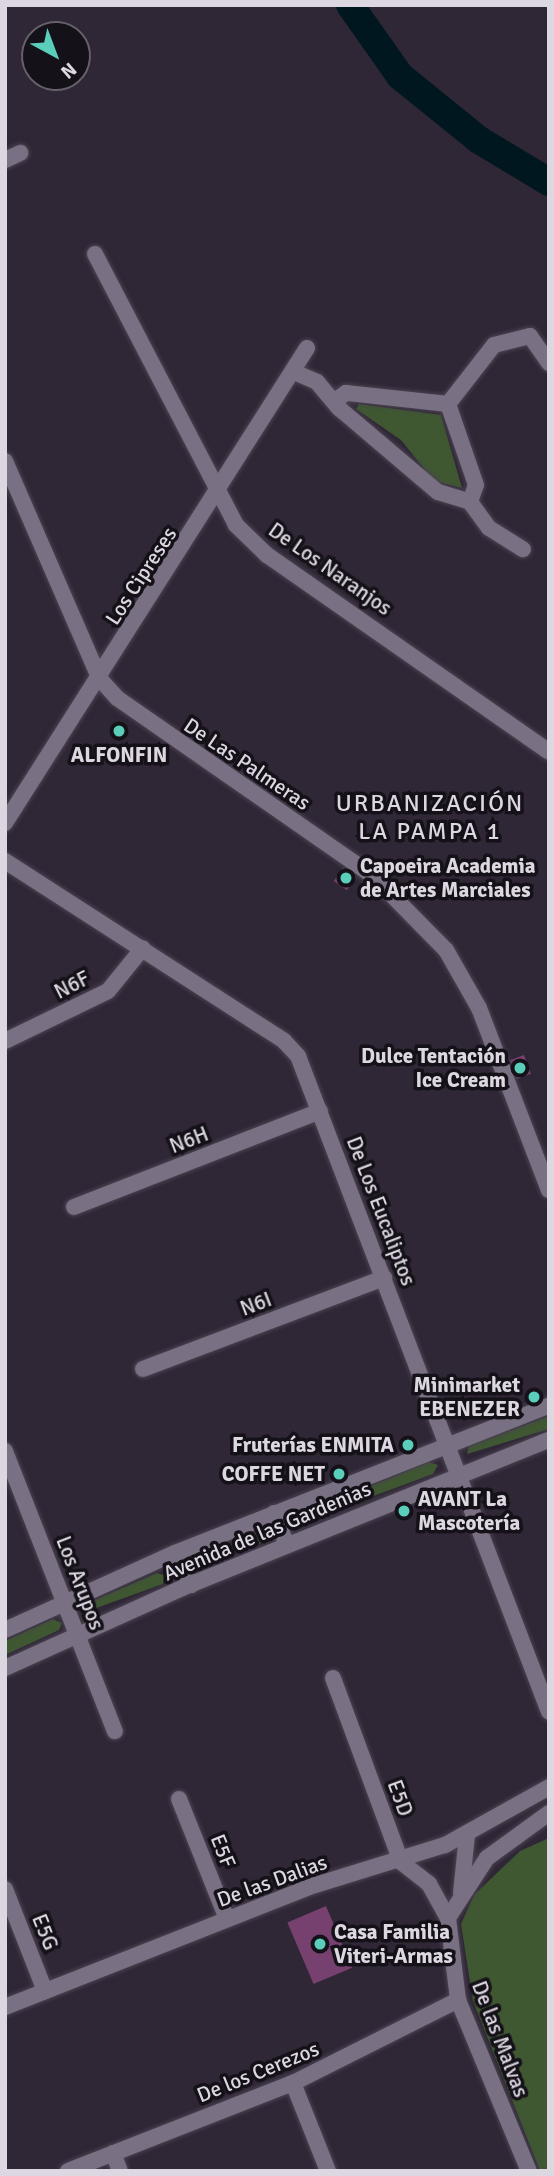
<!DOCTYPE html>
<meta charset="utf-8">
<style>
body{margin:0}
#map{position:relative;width:554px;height:2176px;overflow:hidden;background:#2f2636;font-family:Signika,sans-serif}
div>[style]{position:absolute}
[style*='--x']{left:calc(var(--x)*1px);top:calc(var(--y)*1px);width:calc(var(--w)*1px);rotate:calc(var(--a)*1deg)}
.green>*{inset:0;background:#3f5832}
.river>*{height:28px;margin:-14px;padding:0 14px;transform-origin:14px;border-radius:14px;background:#00171f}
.building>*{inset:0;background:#76406f;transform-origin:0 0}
.roads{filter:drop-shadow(0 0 2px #4a4350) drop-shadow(0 0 2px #4a4350)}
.minor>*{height:16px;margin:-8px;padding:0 8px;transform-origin:8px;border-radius:8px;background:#7a7083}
.dots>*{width:19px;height:19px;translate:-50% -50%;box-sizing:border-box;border:4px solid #151118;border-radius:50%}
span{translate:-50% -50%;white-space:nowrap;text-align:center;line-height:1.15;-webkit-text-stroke:7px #151118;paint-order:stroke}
.street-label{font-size:21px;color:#ddd7e2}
.poi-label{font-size:21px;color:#ddd7e2;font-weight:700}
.left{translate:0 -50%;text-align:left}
.right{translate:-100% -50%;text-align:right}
.quarter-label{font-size:24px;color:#ddd7e2;letter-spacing:2px}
.frame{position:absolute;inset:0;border:7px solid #ddd7e2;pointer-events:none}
.north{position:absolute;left:21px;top:21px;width:70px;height:70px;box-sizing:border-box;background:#151118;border:2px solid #656069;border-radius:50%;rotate:139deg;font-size:19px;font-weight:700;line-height:28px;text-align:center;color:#ddd7e2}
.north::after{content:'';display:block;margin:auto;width:24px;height:32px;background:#5bcebb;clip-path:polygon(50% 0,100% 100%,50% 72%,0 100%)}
</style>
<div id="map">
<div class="green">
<div style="clip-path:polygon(359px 404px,441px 415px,462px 488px,434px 481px,401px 440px,356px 409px)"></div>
<div style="clip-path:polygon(549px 1416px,549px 1429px,467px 1454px,469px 1446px)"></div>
<div style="clip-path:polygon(429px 1462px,438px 1465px,433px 1474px,295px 1525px,296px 1517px)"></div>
<div style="clip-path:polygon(265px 1529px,274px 1532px,272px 1539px,194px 1567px,195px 1559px)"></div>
<div style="clip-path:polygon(157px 1573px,164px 1575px,163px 1584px,85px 1612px,86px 1604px)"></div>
<div style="clip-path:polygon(53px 1619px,62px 1623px,59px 1630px,5px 1655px,5px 1641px)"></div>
<div style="clip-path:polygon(549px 1838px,549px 2171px,540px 2171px,473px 2001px,461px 1924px,474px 1895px,520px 1851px)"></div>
</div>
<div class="river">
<div style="--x:350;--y:5;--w:87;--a:54.8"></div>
<div style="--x:400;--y:76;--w:102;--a:39"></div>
<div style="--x:479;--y:140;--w:82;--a:31"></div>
</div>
<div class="building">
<div style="left:343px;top:868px;width:16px;height:16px;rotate:35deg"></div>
<div style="left:524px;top:1055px;width:20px;height:15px;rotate:70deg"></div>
<div style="left:326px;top:1906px;width:67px;height:42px;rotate:67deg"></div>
</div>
<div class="roads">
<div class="minor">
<div style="--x:5;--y:160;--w:17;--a:-25"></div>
<div style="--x:95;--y:254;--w:305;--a:62.5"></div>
<div style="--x:236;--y:525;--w:43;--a:44.1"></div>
<div style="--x:267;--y:555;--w:343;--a:34.9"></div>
<div style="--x:294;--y:372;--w:25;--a:23"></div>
<div style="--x:317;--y:382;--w:35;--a:50"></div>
<div style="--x:340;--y:409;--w:128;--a:40.3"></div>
<div style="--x:438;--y:492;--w:34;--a:17"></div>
<div style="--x:470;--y:502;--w:18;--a:-71"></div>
<div style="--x:476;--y:485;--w:86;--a:-109.1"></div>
<div style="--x:448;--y:404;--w:103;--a:-173.8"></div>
<div style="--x:346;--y:393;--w:12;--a:145"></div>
<div style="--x:448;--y:404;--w:75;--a:-52.1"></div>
<div style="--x:494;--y:345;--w:37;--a:-14"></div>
<div style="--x:530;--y:336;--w:33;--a:55"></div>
<div style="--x:5;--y:461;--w:238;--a:66.5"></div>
<div style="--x:100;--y:679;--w:25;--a:48"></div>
<div style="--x:117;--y:698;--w:310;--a:34.8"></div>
<div style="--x:372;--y:875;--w:105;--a:45.4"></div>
<div style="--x:446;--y:950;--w:67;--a:60.4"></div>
<div style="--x:479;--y:1008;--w:195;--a:69"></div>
<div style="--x:470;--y:502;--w:32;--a:54"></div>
<div style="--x:489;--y:528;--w:40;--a:32"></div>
<div style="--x:5;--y:823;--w:563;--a:-57.55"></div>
<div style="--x:5;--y:861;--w:332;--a:32.8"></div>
<div style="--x:284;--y:1041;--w:21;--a:47"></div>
<div style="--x:298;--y:1056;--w:702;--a:69.06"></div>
<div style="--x:5;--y:1041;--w:114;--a:-25.9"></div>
<div style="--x:108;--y:991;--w:55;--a:-50.9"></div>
<div style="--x:74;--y:1207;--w:264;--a:-21.3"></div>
<div style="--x:143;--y:1369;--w:258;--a:-20.7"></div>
<div style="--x:5;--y:1451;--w:301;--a:68.6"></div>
<div style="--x:274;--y:1513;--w:35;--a:68"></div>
<div style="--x:175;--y:1553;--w:36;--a:63"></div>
<div style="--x:5;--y:1630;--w:187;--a:-24.4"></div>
<div style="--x:175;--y:1553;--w:402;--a:-21.5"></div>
<div style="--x:5;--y:1668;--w:194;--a:-24.3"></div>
<div style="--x:182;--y:1588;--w:396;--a:-22"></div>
<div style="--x:333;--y:1678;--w:196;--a:69.7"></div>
<div style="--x:401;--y:1862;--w:36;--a:38"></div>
<div style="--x:429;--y:1884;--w:39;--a:61"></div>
<div style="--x:448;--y:1918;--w:83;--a:83"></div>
<div style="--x:458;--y:2000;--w:185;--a:67.5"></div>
<div style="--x:179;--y:1799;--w:129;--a:68.2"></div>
<div style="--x:5;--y:1889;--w:110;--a:68.6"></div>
<div style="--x:461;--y:1893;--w:58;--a:-84.1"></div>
<div style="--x:448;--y:1918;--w:72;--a:-57"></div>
<div style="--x:487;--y:1858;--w:77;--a:-36"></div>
<div style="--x:5;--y:2007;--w:327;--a:-21.5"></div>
<div style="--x:309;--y:1887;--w:142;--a:-17.2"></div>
<div style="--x:445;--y:1845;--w:119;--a:-29.1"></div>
<div style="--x:293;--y:2083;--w:95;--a:68.3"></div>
<div style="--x:113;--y:2153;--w:19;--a:69"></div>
<div style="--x:68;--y:2171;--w:242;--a:-21.4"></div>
<div style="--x:293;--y:2083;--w:185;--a:-26.7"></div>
</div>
</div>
<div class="dots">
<div style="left:119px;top:731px;background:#5bcebb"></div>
<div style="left:346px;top:878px;background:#5bcebb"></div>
<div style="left:520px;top:1068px;background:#5bcebb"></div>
<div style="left:534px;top:1397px;background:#5bcebb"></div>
<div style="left:408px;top:1445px;background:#5bcebb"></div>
<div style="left:339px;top:1474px;background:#5bcebb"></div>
<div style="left:404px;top:1511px;background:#5bcebb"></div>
<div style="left:320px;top:1944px;background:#5bcebb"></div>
</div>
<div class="street-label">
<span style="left:330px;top:569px;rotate:35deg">De Los Naranjos</span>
<span style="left:141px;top:576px;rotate:-57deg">Los Cipreses</span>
<span style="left:247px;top:764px;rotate:34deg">De Las Palmeras</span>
<span style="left:72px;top:985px;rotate:-27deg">N6F</span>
<span style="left:189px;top:1140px;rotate:-21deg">N6H</span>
<span style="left:381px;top:1211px;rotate:69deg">De Los Eucaliptos</span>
<span style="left:256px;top:1304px;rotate:-21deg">N6I</span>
<span style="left:267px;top:1531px;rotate:-23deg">Avenida de las Gardenias</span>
<span style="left:80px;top:1583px;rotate:69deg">Los Arupos</span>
<span style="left:400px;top:1798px;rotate:70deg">E5D</span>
<span style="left:223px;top:1851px;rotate:68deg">E5F</span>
<span style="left:272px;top:1881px;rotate:-20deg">De las Dalias</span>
<span style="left:45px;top:1932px;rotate:68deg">E5G</span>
<span style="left:500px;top:2039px;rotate:69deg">De las Malvas</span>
<span style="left:258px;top:2072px;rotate:-22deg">De los Cerezos</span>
</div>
<div class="poi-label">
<span style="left:119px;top:755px">ALFONFIN</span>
<span class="left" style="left:360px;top:878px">Capoeira Academia<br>de Artes Marciales</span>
<span class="right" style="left:506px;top:1068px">Dulce Tentación<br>Ice Cream</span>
<span class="right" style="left:520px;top:1397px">Minimarket<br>EBENEZER</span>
<span class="right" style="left:394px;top:1445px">Fruterías ENMITA</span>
<span class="right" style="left:325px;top:1474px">COFFE NET</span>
<span class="left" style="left:418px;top:1511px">AVANT La<br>Mascotería</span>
<span class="left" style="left:334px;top:1944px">Casa Familia<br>Viteri-Armas</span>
</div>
<div class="quarter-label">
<span style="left:430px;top:818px">URBANIZACIÓN<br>LA PAMPA 1</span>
</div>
<div class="frame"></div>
<div class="north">N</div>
</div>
